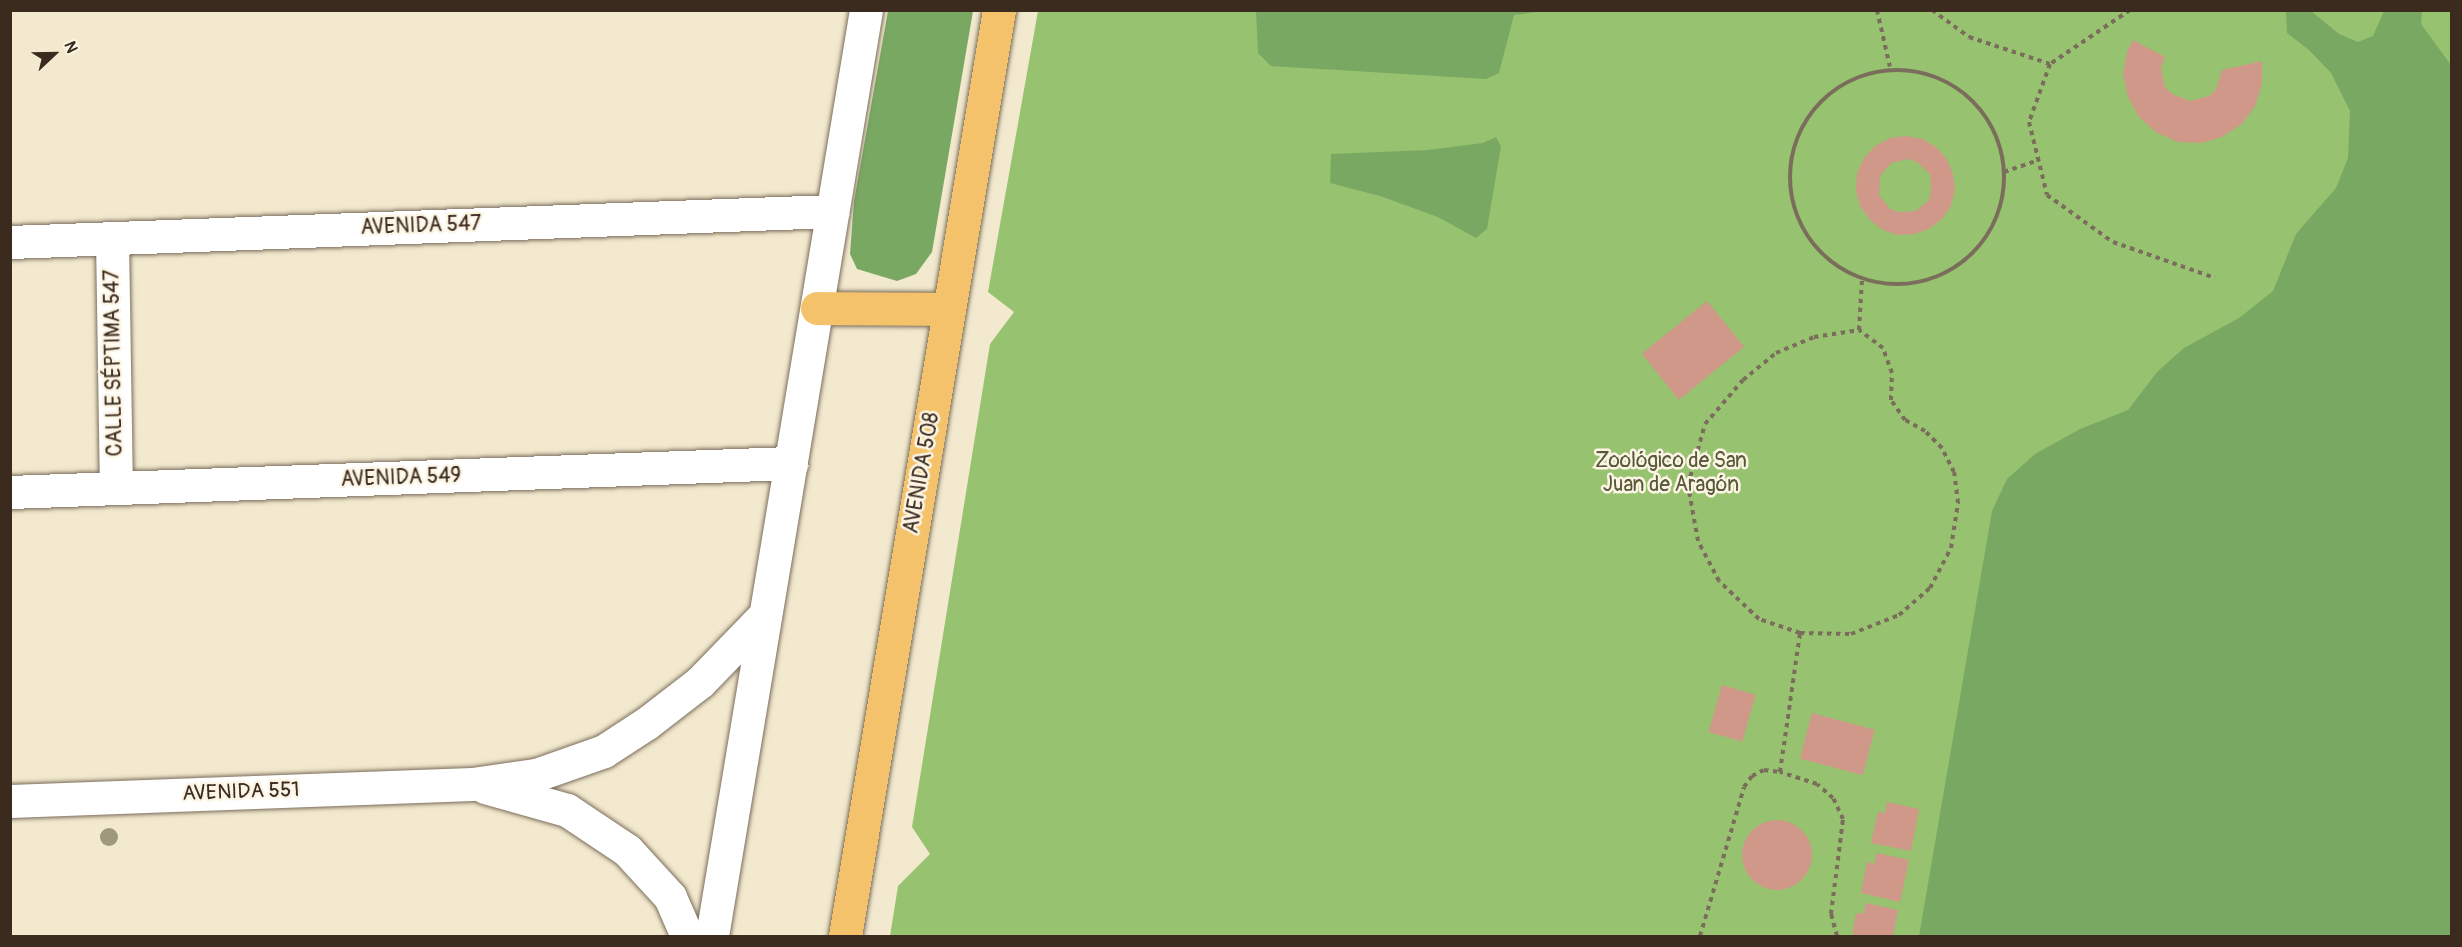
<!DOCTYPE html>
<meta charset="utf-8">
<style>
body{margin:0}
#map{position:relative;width:2462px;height:947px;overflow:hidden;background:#f2e9ce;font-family:Pangolin,sans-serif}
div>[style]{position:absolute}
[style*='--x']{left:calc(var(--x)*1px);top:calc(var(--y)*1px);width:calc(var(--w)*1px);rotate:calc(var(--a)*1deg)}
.green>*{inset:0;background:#97c26f}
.forest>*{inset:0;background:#79a862}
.building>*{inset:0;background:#d09888;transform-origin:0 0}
.round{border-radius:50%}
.path>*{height:4px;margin-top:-2px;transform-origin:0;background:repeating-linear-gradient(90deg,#7b6d5c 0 4.5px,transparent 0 9px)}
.path>.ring{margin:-2px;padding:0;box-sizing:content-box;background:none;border:4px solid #7b6d5c;border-radius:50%}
.roads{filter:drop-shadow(0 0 2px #7b6d5c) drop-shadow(0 0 2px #7b6d5c)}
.minor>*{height:33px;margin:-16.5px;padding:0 16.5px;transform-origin:16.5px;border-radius:16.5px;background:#fff}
.tertiary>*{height:33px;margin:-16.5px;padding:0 16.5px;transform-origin:16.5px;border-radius:16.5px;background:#fff}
.primary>*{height:33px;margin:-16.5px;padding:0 16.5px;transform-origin:16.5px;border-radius:16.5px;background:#f3c26a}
.trees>*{width:18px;height:18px;margin:-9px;border-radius:50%;background:#9d997a}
span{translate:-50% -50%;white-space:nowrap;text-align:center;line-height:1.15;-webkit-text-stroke:5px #fcf5e5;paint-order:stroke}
.street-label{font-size:21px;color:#3b2a1e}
.park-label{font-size:21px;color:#575836}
.frame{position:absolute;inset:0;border:12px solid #3b2a1e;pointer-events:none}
.north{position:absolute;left:24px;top:24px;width:60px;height:60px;-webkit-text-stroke:4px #fcf5e5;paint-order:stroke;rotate:68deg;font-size:16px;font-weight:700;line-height:24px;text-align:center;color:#3b2a1e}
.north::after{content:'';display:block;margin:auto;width:21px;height:27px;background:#3b2a1e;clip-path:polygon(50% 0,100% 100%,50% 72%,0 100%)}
</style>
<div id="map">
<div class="green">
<div style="clip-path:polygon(1038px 11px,2451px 11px,2451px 936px,890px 936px,898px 886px,930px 854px,912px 827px,990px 344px,1014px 312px,988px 292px)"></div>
</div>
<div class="forest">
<div style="clip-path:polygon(888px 11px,973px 11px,932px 252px,916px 274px,897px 281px,857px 269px,850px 254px,854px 201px)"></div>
<div style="clip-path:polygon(1256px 11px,1256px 10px,1544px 11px,1514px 15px,1499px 73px,1486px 79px,1271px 66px,1258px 53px)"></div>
<div style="clip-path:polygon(2286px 11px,2311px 11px,2339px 34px,2358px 42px,2373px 36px,2384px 11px,2422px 11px,2421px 24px,2451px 65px,2451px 936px,1919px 936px,1992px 511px,2007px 479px,2035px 454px,2080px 429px,2128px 410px,2157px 372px,2184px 348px,2239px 318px,2273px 291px,2296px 234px,2336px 188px,2348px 158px,2350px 111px,2331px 73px,2309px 50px,2287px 33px)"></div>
<div style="clip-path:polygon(1496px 137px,1501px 146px,1487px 229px,1476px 238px,1438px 217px,1380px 196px,1330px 183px,1331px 154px,1427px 150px,1483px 143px)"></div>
</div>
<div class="building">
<div style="clip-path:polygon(2133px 40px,2165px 57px,2161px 67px,2165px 87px,2172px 94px,2190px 101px,2209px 96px,2216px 89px,2222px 70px,2262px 61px,2262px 84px,2255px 106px,2242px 124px,2222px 137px,2201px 143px,2177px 142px,2156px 132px,2139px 117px,2128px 97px,2123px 74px,2127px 52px)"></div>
<div style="clip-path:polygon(evenodd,1906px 136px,1923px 139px,1936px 147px,1947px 159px,1953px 174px,1955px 190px,1951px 206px,1942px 219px,1929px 229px,1914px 234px,1898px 235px,1883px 230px,1870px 220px,1860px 206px,1856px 190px,1857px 173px,1864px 158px,1875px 146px,1890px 138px,1906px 136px,1908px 159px,1917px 162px,1930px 174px,1931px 191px,1929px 200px,1916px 211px,1898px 212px,1890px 209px,1879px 195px,1880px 176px,1891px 163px,1908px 159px)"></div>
<div style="left:1707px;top:301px;width:59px;height:84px;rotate:51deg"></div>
<div style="left:1722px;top:685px;width:35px;height:49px;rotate:16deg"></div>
<div style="left:1812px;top:713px;width:65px;height:47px;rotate:15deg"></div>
<div style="clip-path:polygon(1887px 802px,1919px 809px,1911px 851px,1871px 843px,1878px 812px,1885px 813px)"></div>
<div class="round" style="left:1742px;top:820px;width:70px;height:70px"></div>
<div style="clip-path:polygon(1877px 853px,1909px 860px,1900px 902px,1861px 893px,1867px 862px,1874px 864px)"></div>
<div style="clip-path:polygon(1866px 903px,1898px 910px,1893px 936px,1852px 936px,1856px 913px,1863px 914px)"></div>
</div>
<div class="path">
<div style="--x:1877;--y:10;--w:58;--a:77.2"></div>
<div style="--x:1932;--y:10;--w:46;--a:36.1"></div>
<div style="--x:1969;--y:37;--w:85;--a:18.4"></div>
<div style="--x:2130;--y:10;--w:97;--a:146"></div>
<div style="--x:2050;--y:64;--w:62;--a:109.9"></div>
<div style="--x:2029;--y:122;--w:75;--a:76.1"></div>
<div style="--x:2047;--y:195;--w:81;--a:35.5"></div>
<div style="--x:2113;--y:242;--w:108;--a:19.4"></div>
<div class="ring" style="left:1790px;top:70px;width:210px;height:210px"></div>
<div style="--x:2004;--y:172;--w:37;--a:-19"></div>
<div style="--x:1800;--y:633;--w:51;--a:1.1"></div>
<div style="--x:1851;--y:634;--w:52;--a:-21.6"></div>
<div style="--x:1899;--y:615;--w:41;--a:-41.1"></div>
<div style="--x:1930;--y:588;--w:45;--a:-62.3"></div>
<div style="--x:1951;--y:548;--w:46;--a:-81.2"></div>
<div style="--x:1958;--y:503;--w:31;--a:-97"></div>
<div style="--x:1954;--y:472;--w:27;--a:-117"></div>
<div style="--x:1942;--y:448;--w:24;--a:-135"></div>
<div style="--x:1925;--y:431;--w:23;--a:-151"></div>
<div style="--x:1905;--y:420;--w:24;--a:-125"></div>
<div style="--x:1891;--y:400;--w:27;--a:-88"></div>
<div style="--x:1892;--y:373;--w:27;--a:-110"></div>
<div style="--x:1883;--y:348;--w:30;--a:-143"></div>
<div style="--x:1700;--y:936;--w:155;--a:-73.5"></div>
<div style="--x:1744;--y:787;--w:14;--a:-54"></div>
<div style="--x:1752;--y:776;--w:13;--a:-27"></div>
<div style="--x:1764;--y:770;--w:16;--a:7"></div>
<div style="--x:1837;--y:936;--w:23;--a:-105"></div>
<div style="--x:1831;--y:914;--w:96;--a:-82.8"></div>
<div style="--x:1843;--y:819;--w:23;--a:-115"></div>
<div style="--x:1833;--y:798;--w:21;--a:-139"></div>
<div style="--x:1817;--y:784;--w:39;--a:-162"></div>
<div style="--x:1780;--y:772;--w:140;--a:-81.8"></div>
<div style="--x:1800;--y:633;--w:43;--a:-161.1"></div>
<div style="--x:1759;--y:619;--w:55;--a:-136.5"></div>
<div style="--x:1719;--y:581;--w:45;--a:-117.7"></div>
<div style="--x:1698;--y:541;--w:57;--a:-100.1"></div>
<div style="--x:1688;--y:485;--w:63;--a:-74.4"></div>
<div style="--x:1705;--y:424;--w:58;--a:-49.2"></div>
<div style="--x:1743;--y:380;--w:43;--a:-39.3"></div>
<div style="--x:1776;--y:353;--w:41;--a:-22.8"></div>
<div style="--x:1814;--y:337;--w:46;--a:-8.8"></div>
<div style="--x:1859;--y:330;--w:50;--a:-86.6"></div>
</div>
<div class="roads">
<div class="minor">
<div style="--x:112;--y:238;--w:250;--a:89.1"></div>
<div style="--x:10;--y:242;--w:823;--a:-2.16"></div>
<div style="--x:10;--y:492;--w:782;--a:-2.13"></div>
</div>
<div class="tertiary">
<div style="--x:485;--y:787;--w:85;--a:15.7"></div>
<div style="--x:567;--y:810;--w:72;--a:33.7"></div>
<div style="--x:627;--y:850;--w:64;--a:47.5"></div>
<div style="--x:670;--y:897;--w:43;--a:66.4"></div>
<div style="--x:10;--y:801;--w:462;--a:-2.1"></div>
<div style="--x:472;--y:784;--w:65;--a:-8"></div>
<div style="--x:536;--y:775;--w:72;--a:-19.4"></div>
<div style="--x:604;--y:751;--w:51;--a:-33.1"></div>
<div style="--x:647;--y:723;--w:67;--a:-37.7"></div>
<div style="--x:700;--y:682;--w:93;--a:-45.9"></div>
<div style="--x:712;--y:936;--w:939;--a:-80.56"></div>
</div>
<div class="primary">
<div style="--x:817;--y:308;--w:132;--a:0.4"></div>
<div style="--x:845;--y:936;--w:939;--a:-80.56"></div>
</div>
</div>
<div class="trees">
<div style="left:109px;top:837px"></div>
</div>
<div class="street-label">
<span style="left:421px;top:226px;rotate:-2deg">AVENIDA 547</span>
<span style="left:114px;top:363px;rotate:-91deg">CALLE SÉPTIMA 547</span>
<span style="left:922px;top:473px;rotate:-80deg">AVENIDA 508</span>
<span style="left:401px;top:478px;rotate:-2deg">AVENIDA 549</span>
<span style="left:241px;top:792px;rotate:-2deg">AVENIDA 551</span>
</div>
<div class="park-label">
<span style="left:1671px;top:473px">Zoológico de San<br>Juan de Aragón</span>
</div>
<div class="frame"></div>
<div class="north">N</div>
</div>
